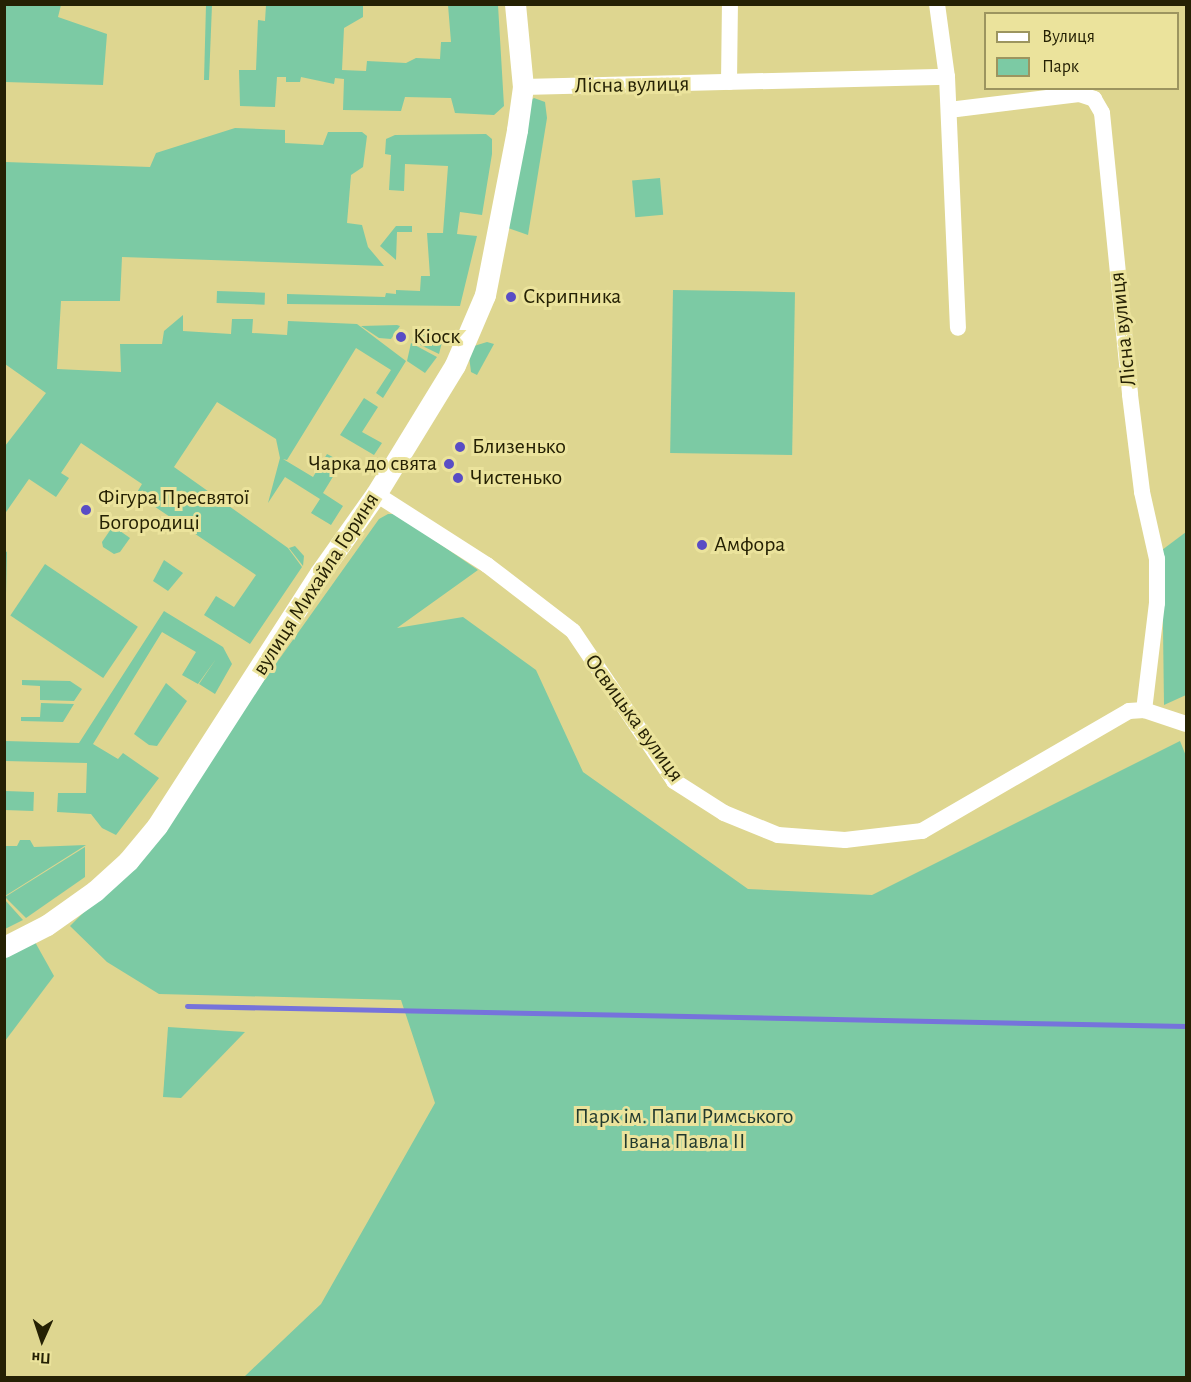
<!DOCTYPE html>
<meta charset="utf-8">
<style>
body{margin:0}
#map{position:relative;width:1191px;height:1382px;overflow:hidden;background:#ded690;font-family:"Alegreya Sans",sans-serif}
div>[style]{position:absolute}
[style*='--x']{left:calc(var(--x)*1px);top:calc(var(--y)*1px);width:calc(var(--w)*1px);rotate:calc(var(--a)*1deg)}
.green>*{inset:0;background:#7ccaa4;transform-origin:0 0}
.stream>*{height:5px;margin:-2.5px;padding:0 2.5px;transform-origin:2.5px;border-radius:2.5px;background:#7673db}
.minor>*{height:16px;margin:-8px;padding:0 8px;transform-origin:8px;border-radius:8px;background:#fff}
.tertiary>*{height:21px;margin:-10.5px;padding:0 10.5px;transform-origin:10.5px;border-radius:10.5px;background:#fff}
.dots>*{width:16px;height:16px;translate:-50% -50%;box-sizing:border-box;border:3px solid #ebe39c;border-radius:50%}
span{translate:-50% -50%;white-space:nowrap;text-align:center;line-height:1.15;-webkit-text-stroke:6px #ebe39c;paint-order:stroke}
.street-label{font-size:22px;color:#252104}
.poi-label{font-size:22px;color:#252104}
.left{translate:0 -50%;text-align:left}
.right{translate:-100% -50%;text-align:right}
.park-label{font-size:22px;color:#223a2e}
.frame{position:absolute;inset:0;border:6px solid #252104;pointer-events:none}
.legend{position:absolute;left:984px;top:12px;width:195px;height:78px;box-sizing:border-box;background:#ebe39c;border:2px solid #9c955f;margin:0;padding:8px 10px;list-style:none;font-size:18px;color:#252104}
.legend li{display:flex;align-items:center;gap:12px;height:30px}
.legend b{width:30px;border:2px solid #9c955f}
.north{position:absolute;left:12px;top:1310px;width:60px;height:60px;-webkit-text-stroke:4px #ebe39c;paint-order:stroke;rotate:183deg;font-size:16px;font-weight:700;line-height:24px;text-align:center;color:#252104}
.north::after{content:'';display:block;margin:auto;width:21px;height:27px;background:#252104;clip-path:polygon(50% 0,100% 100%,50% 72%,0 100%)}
</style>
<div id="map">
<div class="green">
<div style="clip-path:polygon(5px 4px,61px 5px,58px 17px,107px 34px,103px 85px,5px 82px)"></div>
<div style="clip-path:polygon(206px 5px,212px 5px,209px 80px,204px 80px)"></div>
<div style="clip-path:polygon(266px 5px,363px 5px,363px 17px,344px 28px,342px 70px,366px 71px,367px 61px,406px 63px,416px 58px,440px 59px,441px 42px,451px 42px,448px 5px,498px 5px,504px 106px,494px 115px,455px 113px,451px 98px,405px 97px,401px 111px,343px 110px,344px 79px,335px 78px,334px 84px,301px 77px,300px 82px,286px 82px,286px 77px,277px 77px,275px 107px,240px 106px,239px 70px,256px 70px,258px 20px,265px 21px)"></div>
<div style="clip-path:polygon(534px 98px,545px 102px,547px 118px,528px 235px,508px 228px,527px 103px)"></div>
<div style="clip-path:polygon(235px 128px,285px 130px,285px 143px,323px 145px,328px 132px,362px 132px,367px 136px,363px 167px,351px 175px,347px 223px,362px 225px,368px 247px,384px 266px,122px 257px,120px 301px,61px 301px,57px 369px,121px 372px,120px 344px,162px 344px,164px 331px,183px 315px,183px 331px,231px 334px,232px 319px,253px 319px,252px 333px,287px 335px,288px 321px,357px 324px,406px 361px,383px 398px,376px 393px,391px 370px,356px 348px,287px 460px,283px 459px,313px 477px,327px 454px,342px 462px,323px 493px,343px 506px,331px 525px,311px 513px,320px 499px,285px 477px,268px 503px,280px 458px,276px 439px,217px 402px,174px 467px,288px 548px,302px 567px,250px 644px,204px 615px,216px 596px,234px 607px,256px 575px,136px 494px,142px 484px,81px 443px,61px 473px,69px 478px,56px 497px,29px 479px,4px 515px,5px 446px,46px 393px,5px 364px,5px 162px,150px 167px,156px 153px)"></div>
<div style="clip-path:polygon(486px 134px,492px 139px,492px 154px,482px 215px,460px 212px,457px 234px,477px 236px,460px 306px,287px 304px,287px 294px,385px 297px,386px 293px,396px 294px,396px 290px,420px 291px,421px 276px,430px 276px,427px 233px,443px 233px,448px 166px,405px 164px,404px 191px,389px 190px,391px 155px,385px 154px,386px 139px,395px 135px)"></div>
<div style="left:660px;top:178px;width:37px;height:28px;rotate:85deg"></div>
<div style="clip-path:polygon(396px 226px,412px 226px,412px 232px,397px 232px,396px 260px,380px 246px)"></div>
<div style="left:673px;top:290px;width:122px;height:163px;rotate:1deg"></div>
<div style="left:217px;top:291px;width:48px;height:12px;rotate:2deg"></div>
<div style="clip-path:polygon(397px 325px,400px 326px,391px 339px,379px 338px,361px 326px)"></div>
<div style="clip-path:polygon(415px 326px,430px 329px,438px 336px,442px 342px,439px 354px,412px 341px)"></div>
<div style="clip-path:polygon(487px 342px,494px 344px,477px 375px,471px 372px,469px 356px,474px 346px)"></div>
<div style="clip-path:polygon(411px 343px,437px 357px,425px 373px,407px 361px)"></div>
<div style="clip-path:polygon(364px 398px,378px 407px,362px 432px,382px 443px,374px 455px,340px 435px)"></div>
<div style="clip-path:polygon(388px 514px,396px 514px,478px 570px,397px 628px,463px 617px,536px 670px,583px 772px,748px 889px,872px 895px,1180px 741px,1186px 756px,1186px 1377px,244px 1377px,321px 1304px,435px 1103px,401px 1000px,159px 994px,107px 962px,70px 926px,137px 859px,379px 519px)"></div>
<div style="clip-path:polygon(113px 526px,130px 538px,120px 552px,114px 554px,103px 547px,102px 542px)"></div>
<div style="clip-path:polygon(1186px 532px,1186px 695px,1164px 705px,1162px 550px)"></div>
<div style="clip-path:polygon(295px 546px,304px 556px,303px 566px,289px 548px)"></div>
<div style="clip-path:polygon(5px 551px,7px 552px,5px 636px,4px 635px)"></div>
<div style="clip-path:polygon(164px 560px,183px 573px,168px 591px,153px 581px)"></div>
<div style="left:45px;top:564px;width:112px;height:62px;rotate:34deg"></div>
<div style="clip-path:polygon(164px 611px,223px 647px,232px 664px,215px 694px,199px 684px,216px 659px,198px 684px,182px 675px,196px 652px,162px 632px,93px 744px,118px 759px,123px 753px,159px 778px,116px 835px,102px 828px,91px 814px,57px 812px,58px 793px,86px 793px,87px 763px,5px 761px,5px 741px,79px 743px)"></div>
<div style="clip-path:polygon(22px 680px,70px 681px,82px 689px,74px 701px,40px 700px,40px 686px,22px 685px)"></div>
<div style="clip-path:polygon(166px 683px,187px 701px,157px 746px,149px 745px,134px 734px)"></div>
<div style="clip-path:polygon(41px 703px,74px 704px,63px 722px,21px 721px,21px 717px,40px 717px)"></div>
<div style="left:5px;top:791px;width:29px;height:19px;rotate:2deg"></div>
<div style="clip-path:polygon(20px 840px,30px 840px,34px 847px,86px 845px,5px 896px,5px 846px,17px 846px)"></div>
<div style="clip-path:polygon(85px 847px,85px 877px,26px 918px,5px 897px)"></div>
<div style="clip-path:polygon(5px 900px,23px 920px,5px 929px)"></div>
<div style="clip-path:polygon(35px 942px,54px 976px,5px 1041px,5px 955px)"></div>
<div style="clip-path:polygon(168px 1027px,245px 1032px,181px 1098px,163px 1097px)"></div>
</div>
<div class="stream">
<div style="--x:187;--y:1006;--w:999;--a:1.15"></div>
</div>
<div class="minor">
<div style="--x:937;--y:4;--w:74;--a:82.2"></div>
<div style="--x:729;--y:82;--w:78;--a:-89.3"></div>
<div style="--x:523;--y:87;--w:424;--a:-1.4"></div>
<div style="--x:947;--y:77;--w:251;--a:87.5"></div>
<div style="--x:949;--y:110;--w:131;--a:-7"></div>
<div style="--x:1079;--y:94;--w:16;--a:18"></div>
<div style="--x:1094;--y:99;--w:16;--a:60"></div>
<div style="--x:1102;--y:113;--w:283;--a:84.3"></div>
<div style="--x:1130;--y:395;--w:98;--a:82.9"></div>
<div style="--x:1142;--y:492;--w:69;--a:77.4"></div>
<div style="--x:1157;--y:559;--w:44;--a:90"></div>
<div style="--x:1157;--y:603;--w:108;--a:96.9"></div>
<div style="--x:376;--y:494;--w:132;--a:32.6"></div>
<div style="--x:487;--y:565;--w:108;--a:37.5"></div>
<div style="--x:573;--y:631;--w:181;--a:56"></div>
<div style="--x:674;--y:781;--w:59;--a:32.6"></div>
<div style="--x:724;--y:813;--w:58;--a:22.2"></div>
<div style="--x:778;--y:835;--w:67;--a:4.3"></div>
<div style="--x:845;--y:840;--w:78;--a:-6.7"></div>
<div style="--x:922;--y:831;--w:239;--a:-30.1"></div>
<div style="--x:1129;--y:711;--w:15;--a:-4"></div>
<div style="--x:1144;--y:710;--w:44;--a:18.4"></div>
</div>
<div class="tertiary">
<div style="--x:4;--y:947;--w:48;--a:-27.1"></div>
<div style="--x:47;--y:925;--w:59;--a:-35.3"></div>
<div style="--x:95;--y:891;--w:45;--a:-42.3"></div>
<div style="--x:128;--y:861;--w:45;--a:-50.4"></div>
<div style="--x:157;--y:826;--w:301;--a:-57.2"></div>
<div style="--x:320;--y:573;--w:97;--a:-54.7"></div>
<div style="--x:376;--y:494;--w:151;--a:-58.5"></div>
<div style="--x:455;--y:365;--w:76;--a:-66.8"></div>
<div style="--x:485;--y:295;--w:168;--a:-79"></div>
<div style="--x:517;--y:130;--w:43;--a:-82.1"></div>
<div style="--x:523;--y:87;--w:83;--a:-95.5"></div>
</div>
<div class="dots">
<div style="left:511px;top:297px;background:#594dc5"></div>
<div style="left:401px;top:337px;background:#594dc5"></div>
<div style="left:460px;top:447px;background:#594dc5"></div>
<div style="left:449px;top:464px;background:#594dc5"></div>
<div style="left:458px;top:478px;background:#594dc5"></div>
<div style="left:86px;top:510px;background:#594dc5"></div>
<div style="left:702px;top:545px;background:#594dc5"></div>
</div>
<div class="street-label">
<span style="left:632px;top:85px;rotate:-1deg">Лісна вулиця</span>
<span style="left:1123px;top:329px;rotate:-96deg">Лісна вулиця</span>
<span style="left:316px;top:584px;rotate:-57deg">вулиця Михайла Гориня</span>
<span style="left:634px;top:718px;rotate:54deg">Освицька вулиця</span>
</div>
<div class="poi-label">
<span class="left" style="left:523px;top:297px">Скрипника</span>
<span class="left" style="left:413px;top:337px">Кіоск</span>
<span class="left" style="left:472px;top:447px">Близенько</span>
<span class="right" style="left:437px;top:464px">Чарка до свята</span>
<span class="left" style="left:470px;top:478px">Чистенько</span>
<span class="left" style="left:98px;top:510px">Фігура Пресвятої<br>Богородиці</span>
<span class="left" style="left:714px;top:545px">Амфора</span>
</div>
<div class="park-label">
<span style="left:684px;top:1129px">Парк ім. Папи Римського<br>Івана Павла ІІ</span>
</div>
<div class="frame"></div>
<ul class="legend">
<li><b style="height:8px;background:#fff"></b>Вулиця</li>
<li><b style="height:16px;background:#7ccaa4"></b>Парк</li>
</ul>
<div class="north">Пн</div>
</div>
